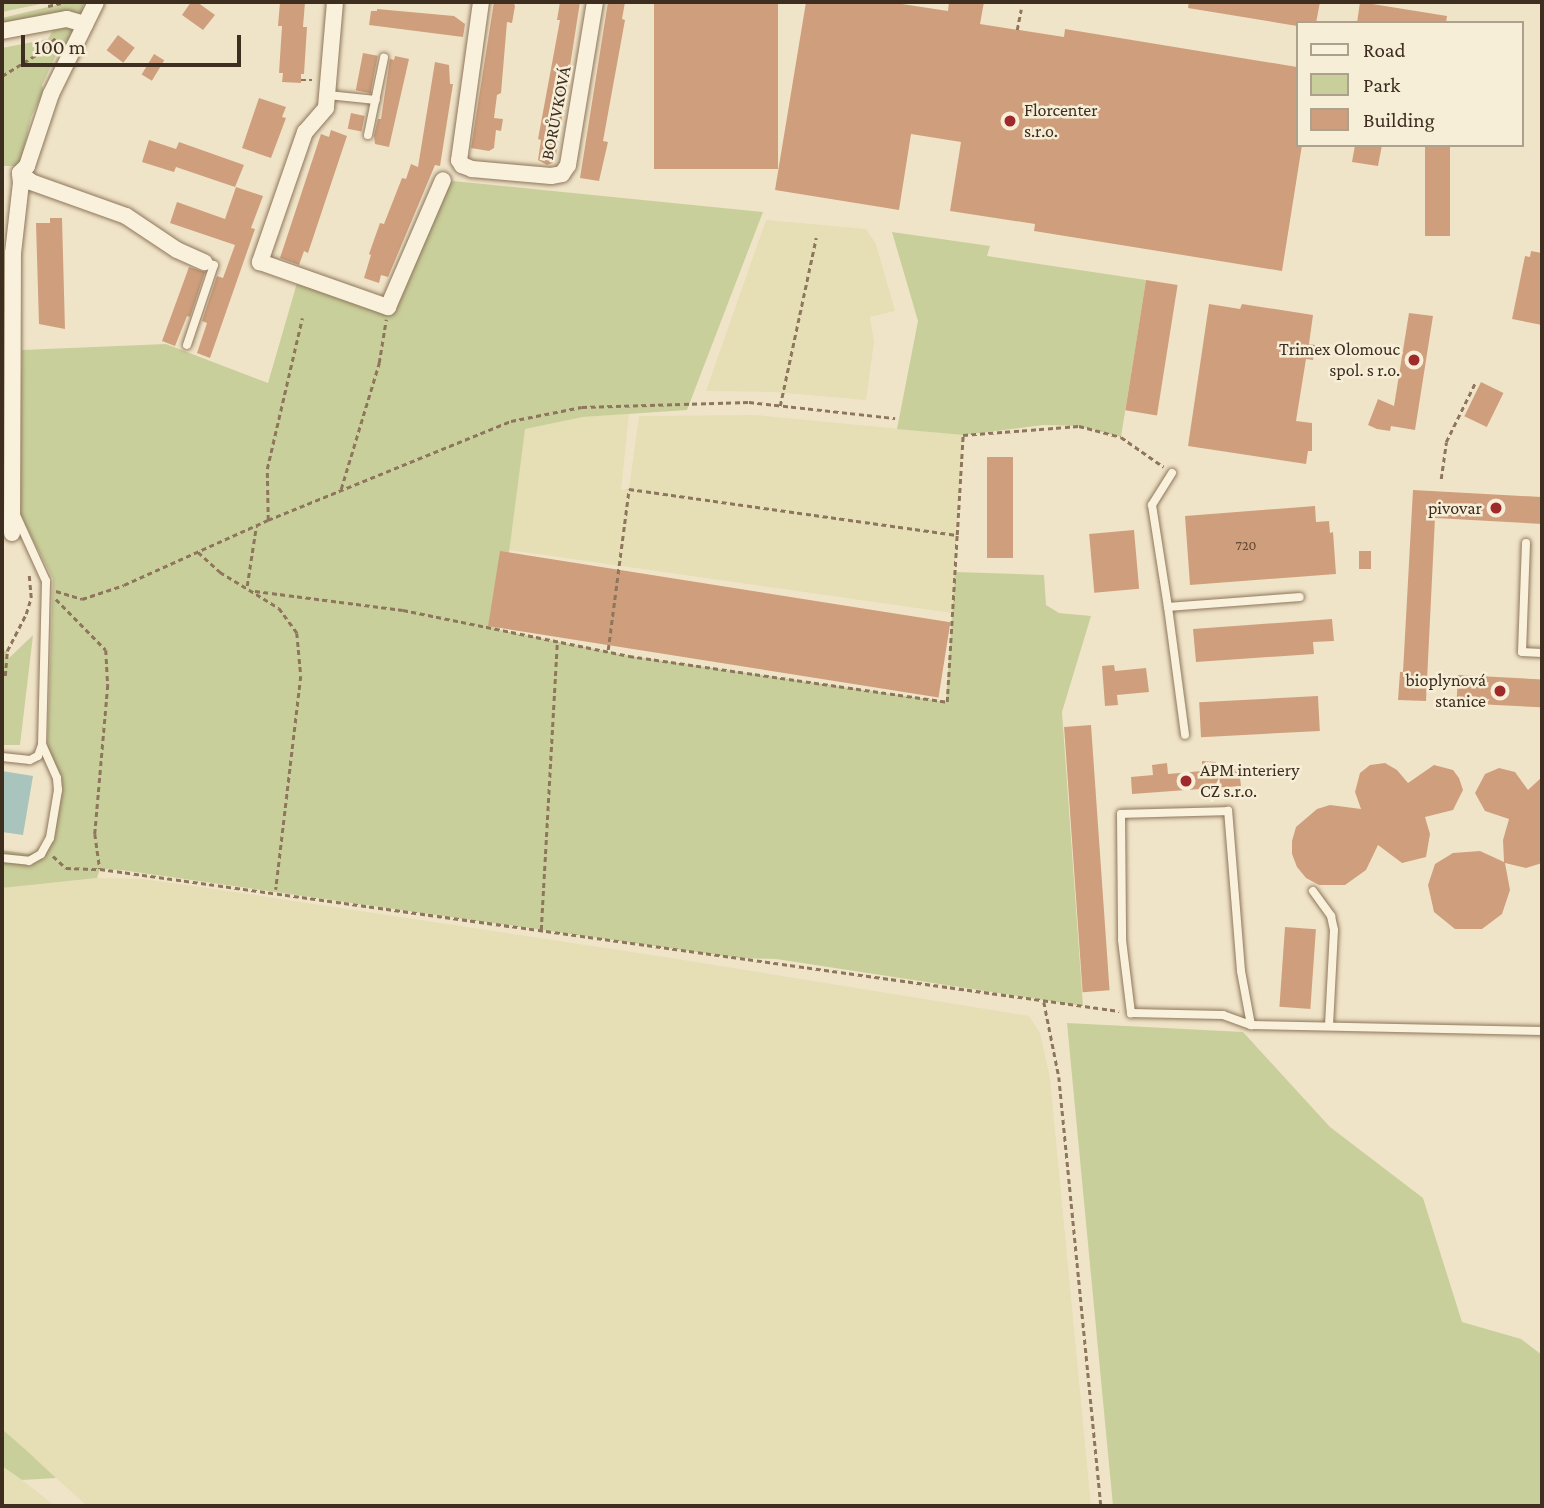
<!DOCTYPE html>
<meta charset="utf-8">
<style>
body{margin:0}
#map{position:relative;width:1544px;height:1508px;overflow:hidden;background:#f0e4c8;font-family:"Crimson Pro",serif}
div>[style]{position:absolute}
[style*='--x']{left:calc(var(--x)*1px);top:calc(var(--y)*1px);width:calc(var(--w)*1px);rotate:calc(var(--a)*1deg)}
.farmland>*{inset:0;background:#e6deb5}
.green>*{inset:0;background:#c9cf9b}
.water>*{inset:0;background:#a9c4bc}
.building>*{inset:0;background:#cf9f7d;transform-origin:0 0}
.path>*{height:2.5px;margin-top:-1.25px;transform-origin:0;background:repeating-linear-gradient(90deg,#8d765c 0 5px,transparent 0 8.5px)}
.roads{filter:drop-shadow(0 0 2px #8d765c) drop-shadow(0 0 2px #8d765c)}
.service>*{height:8px;margin:-4px;padding:0 4px;transform-origin:4px;border-radius:4px;background:#faf1dc}
.minor>*{height:16px;margin:-8px;padding:0 8px;transform-origin:8px;border-radius:8px;background:#faf1dc}
.dots>*{width:19px;height:19px;translate:-50% -50%;box-sizing:border-box;border:4px solid #f7eed8;border-radius:50%}
span{translate:-50% -50%;white-space:nowrap;text-align:center;line-height:1.15;-webkit-text-stroke:5px #f7eed8;paint-order:stroke}
.number-label{font-size:14px;color:#624a37}
.number-label span{-webkit-text-stroke-width:0}
.poi-label{font-size:18px;color:#3d2e20}
.left{translate:0 -50%;text-align:left}
.right{translate:-100% -50%;text-align:right}
.street-label{font-size:18px;color:#3d2e20}
.frame{position:absolute;inset:0;border:4px solid #3d2e20;pointer-events:none}
.legend{position:absolute;left:1296px;top:21px;width:228px;height:126px;box-sizing:border-box;background:#f7eed8;border:2px solid #ada18e;margin:0;padding:9px 12px;list-style:none;font-size:21px;color:#3d2e20}
.legend li{display:flex;align-items:center;gap:14px;height:35px}
.legend b{width:35px;border:2px solid #ada18e}
.scale{position:absolute;left:21px;top:35px;width:220px;height:32px;box-sizing:border-box;border:4px solid #3d2e20;border-top:0;padding-left:9px;font-size:21px;line-height:24px;white-space:nowrap;color:#3d2e20;-webkit-text-stroke:5px #f7eed8;paint-order:stroke}
</style>
<div id="map">
<div class="farmland">
<div style="clip-path:polygon(766px 220px,866px 229px,876px 244px,895px 311px,870px 317px,874px 342px,866px 400px,774px 392px,706px 391px)"></div>
<div style="clip-path:polygon(629px 414px,621px 490px,629px 489px,639px 416px,755px 415px,963px 435px,952px 613px,509px 550px,524px 429px,583px 417px)"></div>
<div style="clip-path:polygon(97px 878px,142px 879px,201px 887px,665px 957px,1029px 1016px,1040px 1033px,1050px 1078px,1091px 1506px,87px 1506px,2px 1429px,2px 888px)"></div>
<div style="clip-path:polygon(2px 1466px,22px 1480px,55px 1506px,2px 1506px)"></div>
</div>
<div class="green">
<div style="clip-path:polygon(2px 2px,50px 2px,2px 12px)"></div>
<div style="clip-path:polygon(69px 2px,84px 2px,82px 12px,2px 26px,2px 18px)"></div>
<div style="clip-path:polygon(66px 24px,73px 31px,64px 48px,58px 51px,42px 85px,44px 91px,31px 117px,21px 161px,16px 166px,2px 166px,2px 48px,48px 39px,55px 26px)"></div>
<div style="clip-path:polygon(443px 180px,763px 212px,687px 410px,583px 417px,525px 429px,499px 630px,629px 656px,946px 702px,955px 572px,1044px 575px,1046px 605px,1059px 613px,1091px 616px,1062px 712px,1083px 1006px,776px 959px,739px 958px,121px 870px,100px 869px,97px 878px,2px 888px,2px 850px,29px 854px,47px 847px,58px 790px,47px 757px,53px 579px,17px 508px,22px 350px,166px 344px,268px 383px,299px 276px,388px 306px)"></div>
<div style="clip-path:polygon(892px 232px,990px 246px,987px 256px,1146px 280px,1121px 437px,1079px 426px,1043px 425px,963px 435px,897px 429px,918px 321px)"></div>
<div style="clip-path:polygon(33px 635px,20px 745px,2px 745px,2px 650px,7px 651px,8px 659px)"></div>
<div style="clip-path:polygon(1067px 1023px,1243px 1032px,1330px 1127px,1423px 1198px,1462px 1322px,1521px 1339px,1542px 1355px,1542px 1506px,1113px 1506px)"></div>
<div style="clip-path:polygon(2px 1429px,26px 1450px,56px 1478px,22px 1480px,2px 1466px)"></div>
</div>
<div class="water">
<div style="clip-path:polygon(2px 771px,33px 776px,23px 835px,2px 832px)"></div>
</div>
<div class="building">
<div style="clip-path:polygon(191px 2px,197px 2px,215px 15px,203px 30px,182px 15px)"></div>
<div style="clip-path:polygon(280px 2px,305px 2px,303px 27px,307px 27px,304px 74px,301px 74px,301px 83px,282px 82px,283px 73px,279px 73px,282px 26px,278px 26px)"></div>
<div style="clip-path:polygon(494px 2px,513px 2px,515px 6px,512px 23px,507px 22px,501px 93px,497px 95px,494px 118px,503px 119px,501px 131px,496px 130px,494px 148px,489px 151px,471px 148px)"></div>
<div style="clip-path:polygon(560px 2px,580px 2px,555px 162px,547px 165px,538px 160px,541px 140px,538px 139px,560px 20px,557px 20px)"></div>
<div style="clip-path:polygon(608px 2px,625px 2px,622px 19px,625px 20px,603px 141px,608px 142px,599px 181px,580px 178px)"></div>
<div style="left:654px;top:2px;width:124px;height:167px"></div>
<div style="clip-path:polygon(806px 2px,889px 2px,948px 11px,949px 2px,984px 2px,980px 24px,1064px 37px,1065px 29px,1297px 67px,1297px 145px,1302px 145px,1282px 271px,1034px 231px,1035px 224px,950px 211px,961px 142px,911px 134px,899px 210px,775px 190px)"></div>
<div style="clip-path:polygon(1189px 2px,1320px 2px,1316px 23px,1297px 23px,1297px 26px,1188px 8px)"></div>
<div style="clip-path:polygon(1360px 2px,1447px 16px,1446px 23px,1357px 23px)"></div>
<div style="clip-path:polygon(377px 9px,454px 16px,465px 24px,463px 37px,369px 25px,371px 11px,377px 11px)"></div>
<div style="left:118px;top:35px;width:21px;height:19px;rotate:37deg"></div>
<div style="left:363px;top:53px;width:15px;height:38px;rotate:11deg"></div>
<div style="left:154px;top:54px;width:12px;height:24px;rotate:31deg"></div>
<div style="clip-path:polygon(395px 56px,409px 59px,389px 147px,375px 144px,374px 136px,378px 119px,381px 119px,390px 59px,394px 60px)"></div>
<div style="clip-path:polygon(435px 62px,449px 65px,450px 84px,453px 84px,440px 166px,435px 165px,388px 277px,381px 275px,379px 283px,364px 278px,371px 255px,369px 254px,380px 223px,384px 224px,402px 178px,406px 179px,411px 164px,418px 167px)"></div>
<div style="clip-path:polygon(259px 98px,286px 107px,282px 117px,286px 118px,271px 158px,242px 148px)"></div>
<div style="left:351px;top:113px;width:14px;height:16px;rotate:12deg"></div>
<div style="clip-path:polygon(331px 130px,347px 136px,308px 253px,304px 251px,299px 265px,280px 258px,321px 134px,329px 137px)"></div>
<div style="clip-path:polygon(149px 140px,176px 149px,179px 142px,244px 165px,235px 187px,176px 167px,174px 172px,142px 162px)"></div>
<div style="clip-path:polygon(1355px 145px,1382px 145px,1378px 166px,1352px 162px)"></div>
<div style="left:1425px;top:145px;width:25px;height:91px"></div>
<div style="clip-path:polygon(236px 187px,263px 196px,251px 228px,255px 229px,210px 358px,197px 353px,207px 323px,202px 321px,217px 276px,223px 278px,235px 245px,170px 223px,177px 202px,225px 219px)"></div>
<div style="clip-path:polygon(50px 218px,62px 218px,65px 329px,39px 324px,36px 223px,50px 223px)"></div>
<div style="clip-path:polygon(1531px 251px,1542px 253px,1542px 325px,1512px 319px,1525px 256px,1530px 257px)"></div>
<div style="clip-path:polygon(189px 267px,205px 272px,190px 317px,187px 316px,175px 346px,162px 341px)"></div>
<div style="left:1146px;top:280px;width:32px;height:132px;rotate:9deg"></div>
<div style="clip-path:polygon(1209px 304px,1240px 309px,1242px 304px,1313px 315px,1309px 344px,1315px 345px,1313px 360px,1306px 359px,1296px 421px,1312px 423px,1312px 451px,1308px 451px,1306px 464px,1188px 446px)"></div>
<div style="clip-path:polygon(1409px 313px,1433px 316px,1415px 430px,1391px 426px,1390px 431px,1377px 429px,1368px 425px,1378px 399px,1394px 406px)"></div>
<div style="left:1481px;top:382px;width:25px;height:38px;rotate:26deg"></div>
<div style="left:987px;top:457px;width:26px;height:101px"></div>
<div style="clip-path:polygon(1413px 490px,1542px 497px,1542px 524px,1435px 518px,1426px 701px,1398px 700px,1400px 672px,1403px 672px)"></div>
<div style="clip-path:polygon(1315px 506px,1316px 522px,1329px 521px,1330px 533px,1333px 532px,1336px 574px,1190px 585px,1185px 516px)"></div>
<div style="left:1134px;top:530px;width:59px;height:45px;rotate:85deg"></div>
<div style="left:500px;top:551px;width:456px;height:76px;rotate:9deg"></div>
<div style="left:1359px;top:551px;width:12px;height:18px"></div>
<div style="clip-path:polygon(1332px 619px,1334px 641px,1313px 642px,1314px 654px,1196px 662px,1193px 629px)"></div>
<div style="clip-path:polygon(1114px 665px,1115px 671px,1146px 668px,1149px 692px,1117px 695px,1118px 705px,1105px 706px,1102px 666px)"></div>
<div style="left:1458px;top:675px;width:84px;height:28px;rotate:3deg"></div>
<div style="left:1318px;top:696px;width:35px;height:119px;rotate:87deg"></div>
<div style="left:1091px;top:725px;width:266px;height:27px;rotate:86deg"></div>
<div style="clip-path:polygon(1202px 761px,1216px 762px,1217px 770px,1239px 769px,1241px 786px,1132px 794px,1131px 777px,1153px 775px,1152px 765px,1167px 763px,1168px 774px,1202px 771px)"></div>
<div style="clip-path:polygon(1385px 763px,1397px 770px,1408px 783px,1434px 765px,1453px 770px,1459px 778px,1463px 790px,1453px 810px,1425px 817px,1430px 834px,1426px 857px,1402px 863px,1378px 845px,1366px 870px,1345px 885px,1319px 885px,1306px 878px,1297px 867px,1292px 854px,1292px 841px,1296px 827px,1317px 809px,1330px 805px,1361px 809px,1355px 792px,1360px 773px,1370px 765px)"></div>
<div style="clip-path:polygon(1499px 768px,1515px 772px,1528px 790px,1542px 777px,1542px 863px,1526px 868px,1505px 863px,1510px 890px,1502px 914px,1482px 929px,1455px 929px,1434px 912px,1428px 885px,1435px 864px,1453px 853px,1480px 851px,1504px 862px,1503px 840px,1509px 819px,1485px 811px,1475px 793px,1485px 774px)"></div>
<div style="left:1285px;top:927px;width:31px;height:80px;rotate:4deg"></div>
</div>
<div class="path">
<div style="--x:48;--y:6;--w:17;--a:-13"></div>
<div style="--x:1017;--y:30;--w:21;--a:-79"></div>
<div style="--x:2;--y:76;--w:44;--a:-31.9"></div>
<div style="--x:39;--y:53;--w:24;--a:-42"></div>
<div style="--x:301;--y:80;--w:11;--a:0"></div>
<div style="--x:780;--y:406;--w:172;--a:-77.9"></div>
<div style="--x:1441;--y:479;--w:37;--a:-82"></div>
<div style="--x:1446;--y:442;--w:66;--a:-63.8"></div>
<div style="--x:341;--y:489;--w:132;--a:-73.2"></div>
<div style="--x:379;--y:363;--w:44;--a:-80.8"></div>
<div style="--x:268;--y:520;--w:51;--a:-91.1"></div>
<div style="--x:267;--y:469;--w:155;--a:-76.9"></div>
<div style="--x:198;--y:552;--w:30;--a:42"></div>
<div style="--x:220;--y:572;--w:69;--a:31.4"></div>
<div style="--x:279;--y:608;--w:31;--a:54"></div>
<div style="--x:297;--y:633;--w:43;--a:84.7"></div>
<div style="--x:301;--y:676;--w:215;--a:96.7"></div>
<div style="--x:247;--y:586;--w:60;--a:-81.3"></div>
<div style="--x:56;--y:591;--w:27;--a:17"></div>
<div style="--x:82;--y:599;--w:44;--a:-18.4"></div>
<div style="--x:124;--y:585;--w:158;--a:-24.3"></div>
<div style="--x:268;--y:520;--w:262;--a:-22.2"></div>
<div style="--x:511;--y:421;--w:72;--a:-11.2"></div>
<div style="--x:582;--y:407;--w:167;--a:-1.7"></div>
<div style="--x:749;--y:402;--w:147;--a:6.3"></div>
<div style="--x:255;--y:591;--w:149;--a:7.3"></div>
<div style="--x:403;--y:610;--w:231;--a:11.5"></div>
<div style="--x:629;--y:656;--w:321;--a:8.2"></div>
<div style="--x:947;--y:702;--w:167;--a:-86.6"></div>
<div style="--x:56;--y:599;--w:71;--a:45.6"></div>
<div style="--x:106;--y:650;--w:35;--a:87"></div>
<div style="--x:108;--y:685;--w:150;--a:95"></div>
<div style="--x:95;--y:834;--w:35;--a:82"></div>
<div style="--x:100;--y:869;--w:1029;--a:7.93"></div>
<div style="--x:608;--y:650;--w:162;--a:-82.6"></div>
<div style="--x:629;--y:489;--w:331;--a:8"></div>
<div style="--x:957;--y:535;--w:100;--a:-86.6"></div>
<div style="--x:963;--y:435;--w:116;--a:-4.4"></div>
<div style="--x:1079;--y:426;--w:43;--a:14.7"></div>
<div style="--x:1121;--y:437;--w:52;--a:34.9"></div>
<div style="--x:5;--y:676;--w:25;--a:-85"></div>
<div style="--x:7;--y:651;--w:42;--a:-62.8"></div>
<div style="--x:26;--y:614;--w:17;--a:-73"></div>
<div style="--x:31;--y:598;--w:24;--a:-95"></div>
<div style="--x:53;--y:856;--w:18;--a:43"></div>
<div style="--x:66;--y:868;--w:34;--a:2"></div>
<div style="--x:541;--y:930;--w:287;--a:-86.8"></div>
<div style="--x:1044;--y:1002;--w:76;--a:78.7"></div>
<div style="--x:1059;--y:1077;--w:431;--a:84.4"></div>
</div>
<div class="roads">
<div class="service">
<div style="--x:328;--y:95;--w:48;--a:5.9"></div>
<div style="--x:368;--y:135;--w:79;--a:-78.3"></div>
<div style="--x:187;--y:345;--w:84;--a:-71.4"></div>
<div style="--x:214;--y:265;--w:10;--a:-163"></div>
<div style="--x:1172;--y:473;--w:38;--a:122"></div>
<div style="--x:1152;--y:505;--w:103;--a:81.1"></div>
<div style="--x:1168;--y:607;--w:132;--a:-4.3"></div>
<div style="--x:1526;--y:543;--w:109;--a:92.1"></div>
<div style="--x:1522;--y:652;--w:20;--a:3"></div>
<div style="--x:1168;--y:607;--w:129;--a:82.4"></div>
<div style="--x:2;--y:757;--w:28;--a:6"></div>
<div style="--x:30;--y:760;--w:9;--a:-27"></div>
<div style="--x:38;--y:756;--w:12;--a:-70"></div>
<div style="--x:2;--y:858;--w:27;--a:6"></div>
<div style="--x:29;--y:861;--w:14;--a:-30"></div>
<div style="--x:41;--y:854;--w:18;--a:-61"></div>
<div style="--x:50;--y:838;--w:49;--a:-80.5"></div>
<div style="--x:58;--y:790;--w:12;--a:-95"></div>
<div style="--x:57;--y:778;--w:36;--a:-114"></div>
<div style="--x:42;--y:745;--w:164;--a:-88.6"></div>
<div style="--x:46;--y:581;--w:75;--a:-114.5"></div>
<div style="--x:1313;--y:891;--w:31;--a:54"></div>
<div style="--x:1331;--y:916;--w:14;--a:78"></div>
<div style="--x:1334;--y:930;--w:96;--a:93"></div>
<div style="--x:1251;--y:1025;--w:55;--a:-100.5"></div>
<div style="--x:1241;--y:971;--w:161;--a:-94.6"></div>
<div style="--x:1228;--y:811;--w:107;--a:178.4"></div>
<div style="--x:1121;--y:814;--w:126;--a:89.5"></div>
<div style="--x:1122;--y:940;--w:74;--a:83"></div>
<div style="--x:1131;--y:1013;--w:92;--a:1.2"></div>
<div style="--x:1223;--y:1015;--w:30;--a:20"></div>
<div style="--x:1251;--y:1025;--w:291;--a:1.2"></div>
</div>
<div class="minor">
<div style="--x:335;--y:2;--w:106;--a:94.9"></div>
<div style="--x:326;--y:108;--w:32;--a:131"></div>
<div style="--x:305;--y:132;--w:138;--a:109.1"></div>
<div style="--x:260;--y:262;--w:136;--a:19.4"></div>
<div style="--x:388;--y:307;--w:138;--a:-66.6"></div>
<div style="--x:481;--y:2;--w:160;--a:97.9"></div>
<div style="--x:459;--y:160;--w:6;--a:59"></div>
<div style="--x:462;--y:165;--w:11;--a:22"></div>
<div style="--x:472;--y:169;--w:79;--a:5.1"></div>
<div style="--x:551;--y:176;--w:11;--a:-10"></div>
<div style="--x:562;--y:174;--w:11;--a:-56"></div>
<div style="--x:568;--y:165;--w:165;--a:-80.6"></div>
<div style="--x:2;--y:31;--w:66;--a:-10.5"></div>
<div style="--x:67;--y:19;--w:19;--a:16"></div>
<div style="--x:20;--y:173;--w:14;--a:39"></div>
<div style="--x:31;--y:182;--w:101;--a:19.7"></div>
<div style="--x:126;--y:216;--w:61;--a:33.7"></div>
<div style="--x:177;--y:250;--w:30;--a:24"></div>
<div style="--x:20;--y:173;--w:10;--a:-45"></div>
<div style="--x:27;--y:166;--w:76;--a:-71.6"></div>
<div style="--x:51;--y:94;--w:102;--a:-63.9"></div>
<div style="--x:12;--y:533;--w:280;--a:-89.8"></div>
<div style="--x:13;--y:253;--w:70;--a:-83.5"></div>
<div style="--x:21;--y:183;--w:10;--a:-96"></div>
</div>
</div>
<div class="dots">
<div style="left:1010px;top:121px;background:#9e2a2b"></div>
<div style="left:1414px;top:360px;background:#9e2a2b"></div>
<div style="left:1496px;top:508px;background:#9e2a2b"></div>
<div style="left:1500px;top:691px;background:#9e2a2b"></div>
<div style="left:1186px;top:781px;background:#9e2a2b"></div>
</div>
<div class="number-label">
<span style="left:1246px;top:545px">720</span>
</div>
<div class="poi-label">
<span class="left" style="left:1024px;top:121px">Florcenter<br>s.r.o.</span>
<span class="right" style="left:1400px;top:360px">Trimex Olomouc<br>spol. s r.o.</span>
<span class="right" style="left:1482px;top:508px">pivovar</span>
<span class="right" style="left:1486px;top:691px">bioplynová<br>stanice</span>
<span class="left" style="left:1200px;top:781px">APM interiery<br>CZ s.r.o.</span>
</div>
<div class="street-label">
<span style="left:556px;top:113px;rotate:-79deg">BORŮVKOVÁ</span>
</div>
<div class="frame"></div>
<ul class="legend">
<li><b style="height:9px;background:#faf1dc"></b>Road</li>
<li><b style="height:19px;background:#c9cf9b"></b>Park</li>
<li><b style="height:19px;background:#cf9f7d"></b>Building</li>
</ul>
<div class="scale">100 m</div>
</div>
